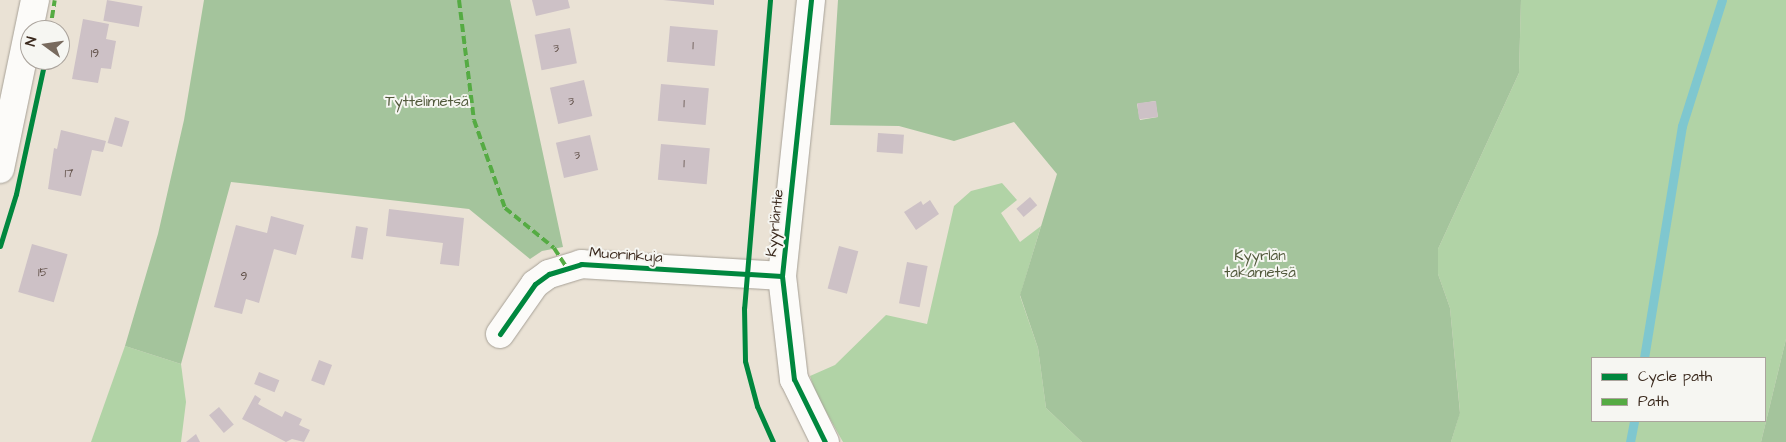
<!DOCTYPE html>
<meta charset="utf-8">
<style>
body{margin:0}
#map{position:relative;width:1786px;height:442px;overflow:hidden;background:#eae2d5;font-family:"Architects Daughter",sans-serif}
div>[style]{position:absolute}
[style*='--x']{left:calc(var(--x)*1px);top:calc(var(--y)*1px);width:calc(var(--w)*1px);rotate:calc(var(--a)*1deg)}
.green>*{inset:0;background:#b1d3a6}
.forest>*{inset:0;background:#a4c49c}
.stream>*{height:9px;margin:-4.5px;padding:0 4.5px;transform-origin:4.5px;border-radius:4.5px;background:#7fc7cf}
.building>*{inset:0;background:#cdc1c6;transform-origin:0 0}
.roads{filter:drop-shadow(0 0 1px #a7a197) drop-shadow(0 0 1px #a7a197)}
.minor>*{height:28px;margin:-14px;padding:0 14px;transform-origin:14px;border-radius:14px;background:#fcfbf9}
.tertiary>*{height:28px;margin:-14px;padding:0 14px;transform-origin:14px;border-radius:14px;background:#fcfbf9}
.quiet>*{height:4px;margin-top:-2px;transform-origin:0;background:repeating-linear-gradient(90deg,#55ab43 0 8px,transparent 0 12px)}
.cycleway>*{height:5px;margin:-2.5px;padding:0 2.5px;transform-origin:2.5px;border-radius:2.5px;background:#00873e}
span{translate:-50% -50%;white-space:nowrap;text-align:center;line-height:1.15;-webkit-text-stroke:4px #f6f6f2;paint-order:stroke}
.number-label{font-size:12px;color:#605048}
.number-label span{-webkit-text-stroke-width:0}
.park-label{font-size:15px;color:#51593b}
.street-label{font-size:15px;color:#3b2a1e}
.legend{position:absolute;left:1591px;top:357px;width:175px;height:65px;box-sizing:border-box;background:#f6f6f2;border:1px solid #aba49d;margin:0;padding:6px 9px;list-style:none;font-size:15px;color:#3b2a1e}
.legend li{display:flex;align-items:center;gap:10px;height:25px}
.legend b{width:25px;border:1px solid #aba49d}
.north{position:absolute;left:20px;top:20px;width:50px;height:50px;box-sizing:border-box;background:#f6f6f2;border:1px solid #aba49d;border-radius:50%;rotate:284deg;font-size:14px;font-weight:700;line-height:20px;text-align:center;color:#3b2a1e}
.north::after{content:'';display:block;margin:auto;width:18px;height:22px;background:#786a5e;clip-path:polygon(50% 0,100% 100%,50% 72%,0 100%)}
</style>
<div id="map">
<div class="green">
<div style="clip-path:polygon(evenodd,1521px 0,1786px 0,1786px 339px,1761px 442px,1451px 442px,1460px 412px,1450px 308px,1438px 274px,1438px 249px,1519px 73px,1521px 0,1592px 358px,1765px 358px,1765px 421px,1592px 421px,1592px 358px)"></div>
<div style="clip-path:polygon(1002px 183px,1017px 200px,1001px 213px,1020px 242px,1041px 226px,1020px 296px,1038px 348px,1046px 408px,1082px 442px,843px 442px,816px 394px,810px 376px,835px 365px,886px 315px,927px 324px,954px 206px,971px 191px)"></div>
<div style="clip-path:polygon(125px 346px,181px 364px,186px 402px,181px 442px,91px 442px)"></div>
</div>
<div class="forest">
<div style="clip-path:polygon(204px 0,510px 0,563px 247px,542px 251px,530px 259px,469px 209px,231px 182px,181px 364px,125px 346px,158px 234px,184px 120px)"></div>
<div style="clip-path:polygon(evenodd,838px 0,1521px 0,1519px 73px,1438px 249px,1438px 274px,1450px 308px,1460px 413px,1451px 442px,1082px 442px,1046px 408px,1038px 348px,1020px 295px,1057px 174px,1014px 122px,954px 141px,899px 126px,830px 125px,838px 0,1155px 101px,1158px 117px,1140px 120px,1137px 104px,1155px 101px)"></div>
<div style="clip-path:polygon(1786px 339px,1786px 442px,1761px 442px)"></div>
</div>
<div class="stream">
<div style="--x:1644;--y:358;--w:235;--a:-80.7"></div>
<div style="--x:1682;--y:126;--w:132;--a:-72.4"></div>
<div style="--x:1630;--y:442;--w:21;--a:-79"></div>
</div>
<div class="building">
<div style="left:107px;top:0;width:36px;height:21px;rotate:10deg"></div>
<div style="clip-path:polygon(532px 0,568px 0,570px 8px,536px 16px)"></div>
<div style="clip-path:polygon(663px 0,714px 0,714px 5px)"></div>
<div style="clip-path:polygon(83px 19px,109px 24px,106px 39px,116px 41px,111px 69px,101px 68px,98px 83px,72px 79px)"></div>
<div style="left:670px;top:26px;width:48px;height:36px;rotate:5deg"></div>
<div style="left:570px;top:28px;width:36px;height:36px;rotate:79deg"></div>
<div style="left:584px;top:80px;width:37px;height:35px;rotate:77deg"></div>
<div style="left:661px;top:84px;width:48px;height:37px;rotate:5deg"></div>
<div style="left:1156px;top:101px;width:16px;height:19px;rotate:83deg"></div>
<div style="left:115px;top:117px;width:15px;height:27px;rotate:16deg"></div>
<div style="clip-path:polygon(61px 130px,106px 141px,103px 152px,92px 150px,81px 196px,48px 189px,54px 148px,57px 149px)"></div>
<div style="left:878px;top:133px;width:26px;height:19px;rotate:4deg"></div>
<div style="left:590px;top:135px;width:36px;height:35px;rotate:77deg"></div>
<div style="left:661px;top:144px;width:49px;height:36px;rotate:5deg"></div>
<div style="left:1030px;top:197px;width:11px;height:18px;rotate:49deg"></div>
<div style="clip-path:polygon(930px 200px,939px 214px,916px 230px,904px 212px,921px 201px,923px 205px)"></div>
<div style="clip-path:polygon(389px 209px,464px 218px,459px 266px,440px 264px,443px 243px,386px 236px)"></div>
<div style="clip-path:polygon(271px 216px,304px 225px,296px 255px,274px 249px,259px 303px,246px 299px,242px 314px,214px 307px,236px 225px,267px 233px)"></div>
<div style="left:356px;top:226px;width:12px;height:32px;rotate:9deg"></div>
<div style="left:32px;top:244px;width:37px;height:50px;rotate:16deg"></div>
<div style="left:839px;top:246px;width:20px;height:44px;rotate:15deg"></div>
<div style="left:907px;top:262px;width:21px;height:42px;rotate:11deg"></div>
<div style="left:319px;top:360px;width:14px;height:22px;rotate:21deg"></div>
<div style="left:259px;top:372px;width:22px;height:13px;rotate:22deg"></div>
<div style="clip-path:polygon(255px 395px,261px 399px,258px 404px,282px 417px,285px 411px,302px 419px,299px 425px,310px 430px,304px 442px,292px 439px,286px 442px,242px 419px)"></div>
<div style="left:219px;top:407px;width:23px;height:13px;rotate:50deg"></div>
<div style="clip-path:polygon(196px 434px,200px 442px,186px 442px)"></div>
</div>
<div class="roads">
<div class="minor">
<div style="--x:0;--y:169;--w:173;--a:-78.3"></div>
<div style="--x:500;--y:334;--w:61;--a:-55"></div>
<div style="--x:535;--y:284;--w:17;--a:-36"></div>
<div style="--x:549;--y:274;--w:34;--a:-17"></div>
<div style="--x:581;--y:264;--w:201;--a:3.4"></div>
</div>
<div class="tertiary">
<div style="--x:811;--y:0;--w:278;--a:96"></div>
<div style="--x:782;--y:276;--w:104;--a:83.4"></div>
<div style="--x:794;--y:379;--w:70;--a:63.8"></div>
</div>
</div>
<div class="quiet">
<div style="--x:459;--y:0;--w:121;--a:82.9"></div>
<div style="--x:474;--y:120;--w:93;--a:70.6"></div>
<div style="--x:505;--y:208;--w:63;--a:39.2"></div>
<div style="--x:554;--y:248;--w:24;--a:57"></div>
<div style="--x:50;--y:30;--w:30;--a:-81"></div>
</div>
<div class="cycleway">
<div style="--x:770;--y:0;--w:309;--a:94.8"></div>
<div style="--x:744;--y:308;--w:53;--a:88.9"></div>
<div style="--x:745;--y:361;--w:47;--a:75.1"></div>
<div style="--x:757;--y:406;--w:39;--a:66"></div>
<div style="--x:811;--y:0;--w:278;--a:96"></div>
<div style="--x:782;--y:276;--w:104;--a:83.4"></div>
<div style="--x:794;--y:379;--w:70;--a:63.8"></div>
<div style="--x:0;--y:246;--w:54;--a:-72.9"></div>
<div style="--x:16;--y:194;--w:137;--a:-77.8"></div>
<div style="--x:500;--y:334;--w:61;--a:-55"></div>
<div style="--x:535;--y:284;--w:17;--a:-36"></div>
<div style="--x:549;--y:274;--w:34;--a:-17"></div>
<div style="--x:581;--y:264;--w:201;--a:3.4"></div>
</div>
<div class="number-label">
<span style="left:693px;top:46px">1</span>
<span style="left:556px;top:49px">3</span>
<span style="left:95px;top:54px">19</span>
<span style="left:571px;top:102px">3</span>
<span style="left:684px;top:104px">1</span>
<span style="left:577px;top:156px">3</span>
<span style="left:684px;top:164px">1</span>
<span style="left:69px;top:174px">17</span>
<span style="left:43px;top:273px">15</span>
<span style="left:244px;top:277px">9</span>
</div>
<div class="park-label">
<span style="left:427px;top:102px">Tyttelimetsä</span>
<span style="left:1260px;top:264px">Kyyrlän<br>takametsä</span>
</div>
<div class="street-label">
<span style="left:775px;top:223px;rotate:-84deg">Kyyrläntie</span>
<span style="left:626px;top:255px;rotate:4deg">Muorinkuja</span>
</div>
<ul class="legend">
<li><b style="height:6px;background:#00873e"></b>Cycle path</li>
<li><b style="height:6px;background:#55ab43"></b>Path</li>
</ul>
<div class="north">N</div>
</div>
